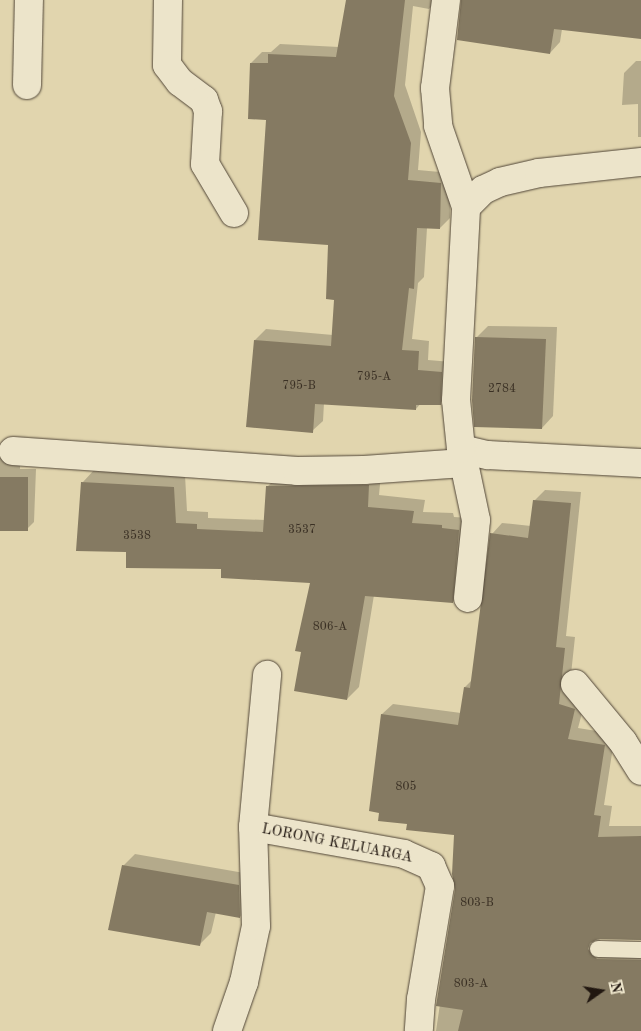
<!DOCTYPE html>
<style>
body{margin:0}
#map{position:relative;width:641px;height:1031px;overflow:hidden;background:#e1d5ae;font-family:"Old Standard TT",serif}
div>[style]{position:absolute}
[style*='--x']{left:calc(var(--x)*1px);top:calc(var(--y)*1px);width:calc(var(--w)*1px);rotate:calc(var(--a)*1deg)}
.shadow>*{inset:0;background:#0003}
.building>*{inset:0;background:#857a62;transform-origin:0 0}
.roads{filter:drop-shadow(0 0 1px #514638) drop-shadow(0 0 1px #514638)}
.service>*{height:16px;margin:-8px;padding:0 8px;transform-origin:8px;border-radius:8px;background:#ece4ca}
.minor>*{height:28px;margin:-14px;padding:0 14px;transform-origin:14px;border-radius:14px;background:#ece4ca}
span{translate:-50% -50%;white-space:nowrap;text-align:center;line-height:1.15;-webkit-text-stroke:4px #ece4ca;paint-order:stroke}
.number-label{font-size:12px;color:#3a3024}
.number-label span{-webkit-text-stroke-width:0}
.street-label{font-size:15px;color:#211710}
.north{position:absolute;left:576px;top:966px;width:50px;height:50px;-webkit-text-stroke:4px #ece4ca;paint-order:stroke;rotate:77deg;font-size:14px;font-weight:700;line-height:20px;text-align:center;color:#211710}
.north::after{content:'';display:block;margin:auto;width:18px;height:22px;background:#211710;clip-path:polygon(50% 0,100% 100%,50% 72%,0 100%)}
</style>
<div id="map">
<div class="shadow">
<div style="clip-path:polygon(348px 0,437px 0,429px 9px,413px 6px,405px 85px,421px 132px,418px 170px,451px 173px,450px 218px,440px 228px,427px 228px,424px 277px,418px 283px,412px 339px,429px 341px,428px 360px,452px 362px,451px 393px,440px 403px,421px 403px,416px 409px,324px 403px,323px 421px,312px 431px,255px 340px,266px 329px,333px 335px,335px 298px,330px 244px,251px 63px,262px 52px,271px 52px,280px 44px,339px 47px)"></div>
<div style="clip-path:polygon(461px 0,641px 0,641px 31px,562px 29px,560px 42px,550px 53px)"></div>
<div style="clip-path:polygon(636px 61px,641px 61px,641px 137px,638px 137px,638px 104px,622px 105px,624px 73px)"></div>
<div style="clip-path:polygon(488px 326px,557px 327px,553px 416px,542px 428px,476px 338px)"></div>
<div style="clip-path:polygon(0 458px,20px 459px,20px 469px,36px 469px,34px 522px,26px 530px,0 530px)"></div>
<div style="clip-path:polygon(94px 470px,185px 475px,187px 511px,208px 512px,208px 518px,265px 520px,267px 487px,279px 475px,381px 474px,379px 495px,425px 500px,423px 512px,453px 513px,454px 517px,470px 518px,465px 590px,453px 602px,374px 595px,359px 687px,347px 699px,311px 582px,128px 551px,77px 550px,83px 482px)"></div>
<div style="clip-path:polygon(545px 490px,581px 492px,566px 636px,575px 637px,569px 693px,586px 698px,578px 728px,615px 734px,604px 805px,612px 806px,609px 826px,641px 826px,641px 940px,598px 938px,608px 949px,641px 949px,641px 1031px,436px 1031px,457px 889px,455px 834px,408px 823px,382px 714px,393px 704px,461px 713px,465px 687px,472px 680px,492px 534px,502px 523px,531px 526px,534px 501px)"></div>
<div style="clip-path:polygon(135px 854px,250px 874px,251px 905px,240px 917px,216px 912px,211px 933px,199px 945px,123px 866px)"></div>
</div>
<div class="building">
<div style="clip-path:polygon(346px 0,405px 0,394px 96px,411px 143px,408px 180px,441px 183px,440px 229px,417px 228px,414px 289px,409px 288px,402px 350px,419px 351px,418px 370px,442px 372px,441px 405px,416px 405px,416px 410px,315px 404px,313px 433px,246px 427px,254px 340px,331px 346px,334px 300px,326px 299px,328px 245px,258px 240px,266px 120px,248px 119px,250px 63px,268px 63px,268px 54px,336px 57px)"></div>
<div style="clip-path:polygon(461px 0,641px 0,641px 39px,554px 29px,550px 54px,457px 40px)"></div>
<div style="clip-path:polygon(475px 337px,546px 339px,542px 429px,474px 427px,472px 400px)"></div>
<div style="left:0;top:477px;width:28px;height:54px"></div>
<div style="clip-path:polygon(81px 482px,174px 487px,176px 523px,197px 524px,197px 529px,263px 532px,266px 486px,369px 485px,368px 507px,414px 511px,412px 523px,442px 525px,442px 528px,459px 530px,453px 603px,365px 596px,347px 700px,294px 691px,301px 652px,295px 651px,310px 583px,221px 578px,221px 569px,126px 568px,126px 552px,76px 551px)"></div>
<div style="clip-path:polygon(533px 500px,571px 503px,556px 647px,565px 648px,559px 704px,575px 709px,568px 739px,605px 745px,594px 815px,601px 816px,598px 837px,641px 836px,641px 940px,598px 939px,590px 943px,588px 949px,597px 959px,641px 960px,641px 1031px,458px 1031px,463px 1010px,436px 1006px,455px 889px,452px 874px,454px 835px,406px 830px,407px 824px,378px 821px,379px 813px,369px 811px,381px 714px,458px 725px,464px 687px,470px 688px,490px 533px,528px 538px)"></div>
<div style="clip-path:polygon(122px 865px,239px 885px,240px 918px,207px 912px,200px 946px,108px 930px)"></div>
</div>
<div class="roads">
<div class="service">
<div style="--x:598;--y:949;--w:43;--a:1.3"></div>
</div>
<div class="minor">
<div style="--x:168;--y:0;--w:65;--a:90.9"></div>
<div style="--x:167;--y:65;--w:21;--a:53"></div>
<div style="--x:180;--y:82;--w:30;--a:37"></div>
<div style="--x:204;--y:100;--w:12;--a:70"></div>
<div style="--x:208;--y:111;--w:53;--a:93.2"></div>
<div style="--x:205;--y:164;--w:57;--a:59.4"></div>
<div style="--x:446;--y:0;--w:89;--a:97.1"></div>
<div style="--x:435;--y:88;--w:38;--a:85"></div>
<div style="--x:438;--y:126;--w:86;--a:70.9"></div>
<div style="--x:27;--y:85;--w:85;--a:-88.7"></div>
<div style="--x:461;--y:449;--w:28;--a:13"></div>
<div style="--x:488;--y:455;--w:153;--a:3"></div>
<div style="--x:13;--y:451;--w:285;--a:4"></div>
<div style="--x:297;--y:471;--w:67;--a:-0.9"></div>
<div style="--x:364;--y:470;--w:100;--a:-4"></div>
<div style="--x:468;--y:598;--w:78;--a:-84.1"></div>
<div style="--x:476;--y:520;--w:73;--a:-101.9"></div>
<div style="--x:461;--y:449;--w:49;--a:-95.8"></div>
<div style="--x:456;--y:400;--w:193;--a:-87"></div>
<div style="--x:466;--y:207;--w:24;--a:-45"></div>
<div style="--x:483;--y:190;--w:19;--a:-25"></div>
<div style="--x:500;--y:182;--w:40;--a:-13"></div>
<div style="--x:539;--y:173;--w:103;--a:-6.2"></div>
<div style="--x:575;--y:684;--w:75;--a:50.4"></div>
<div style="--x:623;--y:742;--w:34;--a:58"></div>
<div style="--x:253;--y:827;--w:153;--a:10.1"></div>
<div style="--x:404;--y:854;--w:30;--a:24"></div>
<div style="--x:431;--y:866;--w:22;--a:66"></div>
<div style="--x:440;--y:886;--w:115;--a:99.5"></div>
<div style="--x:421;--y:999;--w:32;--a:94"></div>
<div style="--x:227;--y:1031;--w:52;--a:-70.9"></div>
<div style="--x:244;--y:982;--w:57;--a:-77.9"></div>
<div style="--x:256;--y:926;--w:99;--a:-91.7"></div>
<div style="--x:253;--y:827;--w:153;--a:-84.7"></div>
</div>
</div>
<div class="number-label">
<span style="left:374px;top:378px">795-A</span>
<span style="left:299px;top:387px">795-B</span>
<span style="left:502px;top:390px">2784</span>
<span style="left:302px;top:531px">3537</span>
<span style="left:137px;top:537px">3538</span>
<span style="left:330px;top:628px">806-A</span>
<span style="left:406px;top:788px">805</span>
<span style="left:477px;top:904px">803-B</span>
<span style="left:471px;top:985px">803-A</span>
</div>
<div class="street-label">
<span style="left:337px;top:844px;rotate:11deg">LORONG KELUARGA</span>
</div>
<div class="north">N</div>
</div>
